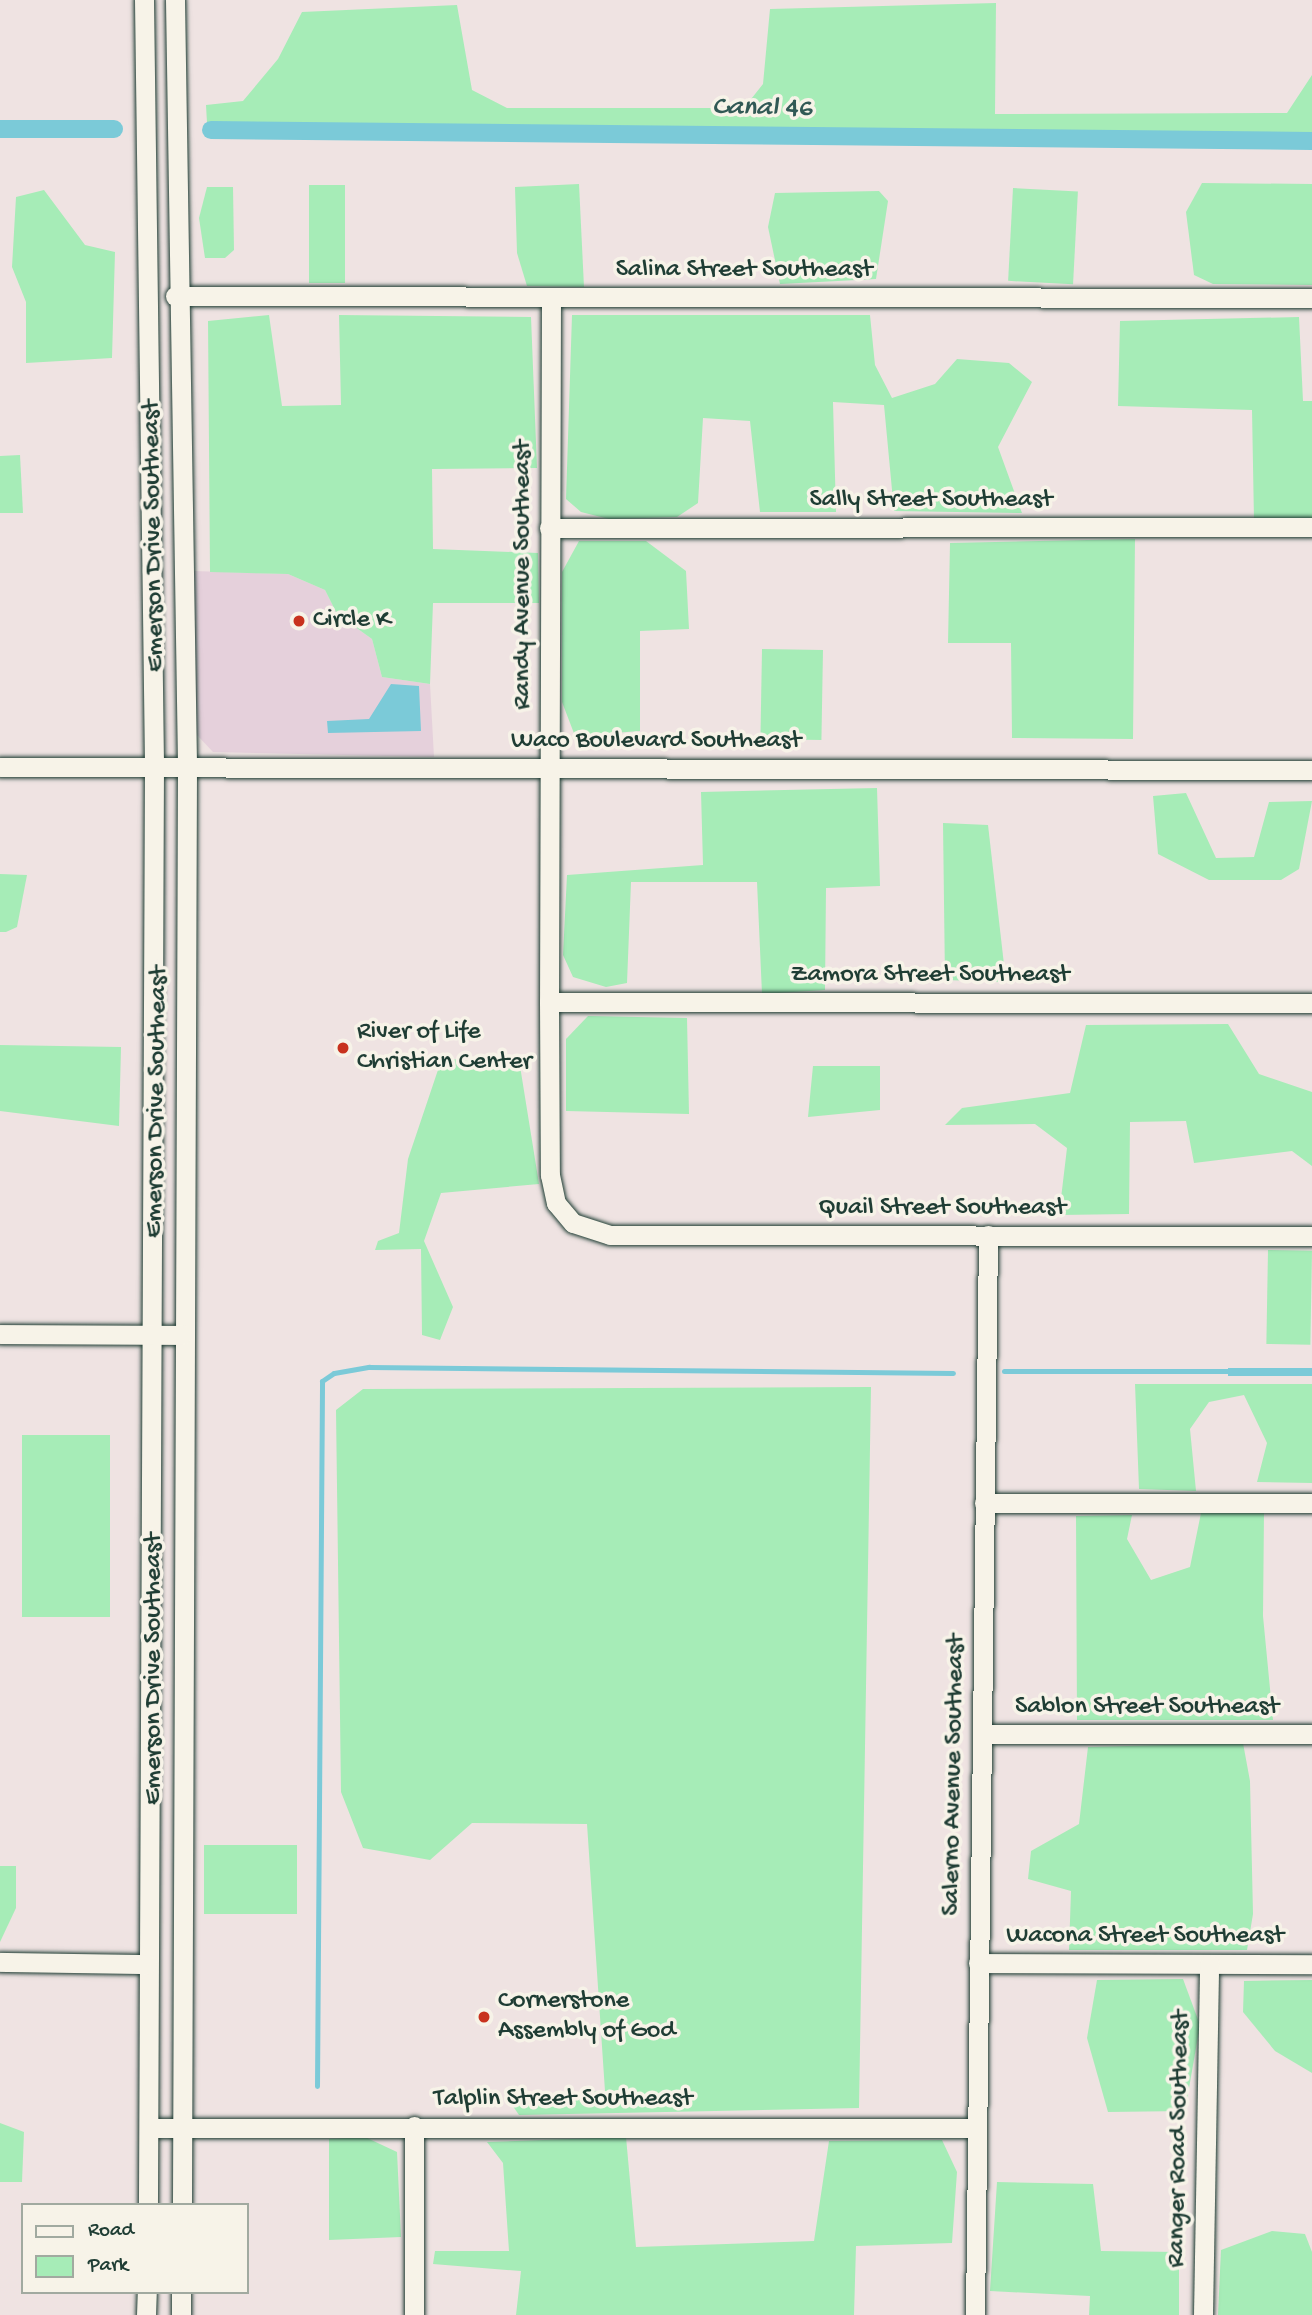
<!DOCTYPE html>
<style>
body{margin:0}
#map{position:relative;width:1312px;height:2315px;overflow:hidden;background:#efe3e2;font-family:"Gochi Hand",sans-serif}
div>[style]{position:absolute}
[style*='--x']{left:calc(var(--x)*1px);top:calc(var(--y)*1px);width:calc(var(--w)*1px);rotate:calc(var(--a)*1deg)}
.built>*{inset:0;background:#e5d0db}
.green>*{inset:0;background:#a6ecb7;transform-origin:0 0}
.water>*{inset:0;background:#7bcad8;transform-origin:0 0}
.stream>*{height:5px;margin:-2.5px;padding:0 2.5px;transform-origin:2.5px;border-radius:2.5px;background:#7bcad8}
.canal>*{height:18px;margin:-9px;padding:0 9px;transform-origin:9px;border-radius:9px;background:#7bcad8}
.roads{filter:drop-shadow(0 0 2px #1f3d34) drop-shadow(0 0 2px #1f3d34)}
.minor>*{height:19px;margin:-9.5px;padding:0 9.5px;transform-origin:9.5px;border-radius:9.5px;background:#f7f3e8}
.dots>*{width:19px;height:19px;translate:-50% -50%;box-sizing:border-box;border:4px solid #f7f3e8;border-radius:50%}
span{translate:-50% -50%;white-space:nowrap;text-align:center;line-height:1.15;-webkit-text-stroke:7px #f7f3e8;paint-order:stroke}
.street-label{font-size:26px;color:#1f3d34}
.poi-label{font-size:26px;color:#1f3d34}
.left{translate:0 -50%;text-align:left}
.water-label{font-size:28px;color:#315955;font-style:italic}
.legend{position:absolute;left:21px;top:2203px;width:228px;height:91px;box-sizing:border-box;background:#f7f3e8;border:2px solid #a1aaa0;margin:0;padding:9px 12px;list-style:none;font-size:21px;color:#1f3d34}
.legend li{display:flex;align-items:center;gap:14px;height:35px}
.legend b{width:35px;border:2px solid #a1aaa0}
</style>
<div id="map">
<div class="built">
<div style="clip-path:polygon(193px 571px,288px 574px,325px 590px,337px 614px,372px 639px,382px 677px,430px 684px,434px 757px,213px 752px,197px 735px)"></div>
</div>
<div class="green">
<div style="clip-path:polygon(996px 3px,995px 114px,1287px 113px,1312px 75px,1312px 135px,207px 123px,206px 105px,243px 101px,278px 59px,302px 12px,457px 5px,472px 90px,507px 108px,744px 108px,763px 84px,770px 9px)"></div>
<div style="clip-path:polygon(1202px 183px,1312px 184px,1312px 285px,1213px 284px,1194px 275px,1186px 212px)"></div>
<div style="clip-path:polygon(579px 184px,584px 287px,527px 286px,517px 253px,515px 187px)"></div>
<div style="left:309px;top:185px;width:36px;height:98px"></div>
<div style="clip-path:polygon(207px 187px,233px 187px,234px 250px,225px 258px,205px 258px,199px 218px)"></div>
<div style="left:1013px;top:188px;width:65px;height:93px;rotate:3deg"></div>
<div style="clip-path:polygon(44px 190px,85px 245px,115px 252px,112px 358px,26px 363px,26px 302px,12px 267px,16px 197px)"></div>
<div style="clip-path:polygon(879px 191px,888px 201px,876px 279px,780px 284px,768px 227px,775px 193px)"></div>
<div style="clip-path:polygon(269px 315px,282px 406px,341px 405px,339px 315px,531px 317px,537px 468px,432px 469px,433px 549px,538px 553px,539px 603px,433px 603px,430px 684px,382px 677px,372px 639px,337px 614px,325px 590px,288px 574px,210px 572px,208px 321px)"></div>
<div style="clip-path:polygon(572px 315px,870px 315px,875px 365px,892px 398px,935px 384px,957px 359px,1009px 363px,1032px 382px,998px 447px,1022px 513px,894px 511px,884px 405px,833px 402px,836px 512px,760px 512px,750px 421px,703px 418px,698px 503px,677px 517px,609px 519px,581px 512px,566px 499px)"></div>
<div style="clip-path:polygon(1299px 317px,1303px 401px,1312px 401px,1312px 520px,1254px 521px,1252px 410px,1118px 406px,1120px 321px)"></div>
<div style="clip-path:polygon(20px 455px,23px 513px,0 513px,0 456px)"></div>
<div style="clip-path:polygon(1135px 539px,1133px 739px,1012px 738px,1011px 643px,948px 643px,950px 543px)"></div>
<div style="clip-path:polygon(579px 541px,646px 541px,686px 571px,689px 629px,640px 631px,640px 731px,575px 736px,562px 702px,562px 572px)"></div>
<div style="left:762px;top:649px;width:61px;height:90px;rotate:1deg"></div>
<div style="clip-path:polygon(877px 788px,880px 886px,826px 888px,825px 990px,762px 994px,757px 882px,631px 882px,627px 983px,606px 987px,573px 977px,563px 955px,567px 875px,703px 865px,701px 792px)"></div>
<div style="clip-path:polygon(1186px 793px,1216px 858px,1254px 857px,1269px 802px,1312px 801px,1299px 869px,1281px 880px,1209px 880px,1158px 854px,1153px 796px)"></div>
<div style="clip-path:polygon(943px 823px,988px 825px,1006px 982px,945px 980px)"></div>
<div style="clip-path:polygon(0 874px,27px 875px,17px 927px,6px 932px,0 932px)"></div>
<div style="clip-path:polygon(588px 1016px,687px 1018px,689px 1114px,566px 1111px,566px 1039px)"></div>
<div style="clip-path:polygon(1228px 1024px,1259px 1074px,1312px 1092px,1312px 1166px,1292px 1151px,1194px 1163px,1186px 1121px,1130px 1122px,1129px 1214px,1059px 1215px,1067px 1148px,1035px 1124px,945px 1125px,962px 1108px,1070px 1093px,1086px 1025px)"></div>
<div style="clip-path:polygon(0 1045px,121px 1047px,119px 1126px,0 1111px)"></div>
<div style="clip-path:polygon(442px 1058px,520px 1066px,539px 1184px,441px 1193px,424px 1241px,453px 1307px,440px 1340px,422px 1335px,421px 1249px,375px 1250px,378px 1241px,399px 1233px,408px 1159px)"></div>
<div style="clip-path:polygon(813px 1066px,880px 1066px,880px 1110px,808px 1117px)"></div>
<div style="left:1268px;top:1250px;width:44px;height:94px;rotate:1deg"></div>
<div style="clip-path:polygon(1135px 1384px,1312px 1384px,1312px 1483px,1257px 1482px,1267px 1443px,1244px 1395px,1209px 1402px,1190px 1429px,1196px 1491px,1139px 1489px)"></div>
<div style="clip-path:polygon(871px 1387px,859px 2108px,519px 2115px,506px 2096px,605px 2091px,587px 1824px,472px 1823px,430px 1860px,363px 1848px,341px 1792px,336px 1410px,363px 1389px)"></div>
<div style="left:110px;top:1435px;width:182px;height:88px;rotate:90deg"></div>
<div style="clip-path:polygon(1201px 1513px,1264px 1513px,1263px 1616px,1273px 1720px,1077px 1720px,1076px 1516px,1132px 1515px,1127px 1539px,1151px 1580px,1190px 1567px)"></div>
<div style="clip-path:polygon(1243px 1743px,1250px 1781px,1253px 1914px,1247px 1950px,1069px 1950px,1071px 1891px,1028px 1879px,1031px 1851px,1079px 1824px,1088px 1747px)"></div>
<div style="left:204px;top:1845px;width:93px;height:69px"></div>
<div style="clip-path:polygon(0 1866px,16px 1866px,16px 1908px,0 1942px)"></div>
<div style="clip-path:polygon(1183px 1979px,1200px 2025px,1185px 2111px,1108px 2112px,1087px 2038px,1097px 1980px)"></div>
<div style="clip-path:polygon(1312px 1980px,1312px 2073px,1275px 2051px,1243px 2012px,1244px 1981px)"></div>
<div style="clip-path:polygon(0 2123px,24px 2132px,22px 2182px,0 2182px)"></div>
<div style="clip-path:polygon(365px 2137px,397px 2152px,401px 2237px,329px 2240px,329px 2139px)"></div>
<div style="clip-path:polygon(626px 2137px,636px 2247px,814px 2241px,829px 2141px,942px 2140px,957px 2172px,952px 2243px,856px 2246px,854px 2315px,516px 2315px,521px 2271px,433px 2264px,435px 2251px,509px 2251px,503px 2163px,487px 2142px)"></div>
<div style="clip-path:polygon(997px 2182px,1093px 2184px,1101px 2251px,1179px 2252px,1179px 2315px,1089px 2315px,1090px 2296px,990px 2291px)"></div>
<div style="clip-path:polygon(1272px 2231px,1305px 2234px,1312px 2252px,1312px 2315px,1218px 2315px,1221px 2250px)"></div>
</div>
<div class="water">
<div style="clip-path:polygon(391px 684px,419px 686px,421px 731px,328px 733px,327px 721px,369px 719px)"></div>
<div style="left:1228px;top:1368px;width:84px;height:8px"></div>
</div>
<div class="stream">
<div style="--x:1004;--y:1371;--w:232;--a:0"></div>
<div style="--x:317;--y:2086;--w:705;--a:-89.59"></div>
<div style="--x:322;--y:1381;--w:14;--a:-34"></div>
<div style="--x:334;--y:1373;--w:36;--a:-10"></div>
<div style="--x:369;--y:1367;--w:584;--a:0.59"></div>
</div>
<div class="canal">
<div style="--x:0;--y:129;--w:114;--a:0"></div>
<div style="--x:211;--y:130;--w:1101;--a:0.57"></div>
</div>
<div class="roads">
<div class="minor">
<div style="--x:144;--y:0;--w:766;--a:89.25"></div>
<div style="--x:154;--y:766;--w:1439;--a:90.24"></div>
<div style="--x:175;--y:0;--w:766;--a:89.1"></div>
<div style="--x:187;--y:766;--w:1439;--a:90.2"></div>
<div style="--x:175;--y:296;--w:1137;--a:0.1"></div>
<div style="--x:551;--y:297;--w:705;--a:90.16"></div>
<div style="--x:549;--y:1002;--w:173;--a:89.7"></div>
<div style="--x:550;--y:1175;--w:29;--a:78"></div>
<div style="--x:556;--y:1203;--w:26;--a:50"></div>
<div style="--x:573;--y:1223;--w:39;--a:18"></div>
<div style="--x:610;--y:1235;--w:702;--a:0.08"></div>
<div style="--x:549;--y:528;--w:763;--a:-0.08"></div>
<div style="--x:0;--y:767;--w:1312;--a:0.13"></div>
<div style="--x:549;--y:1002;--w:763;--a:0.08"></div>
<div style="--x:0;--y:1334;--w:182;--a:0.3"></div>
<div style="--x:984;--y:1503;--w:328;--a:0"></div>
<div style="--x:983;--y:1734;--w:329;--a:0"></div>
<div style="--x:0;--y:1962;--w:147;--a:0.8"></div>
<div style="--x:978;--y:1963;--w:334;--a:0.2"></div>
<div style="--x:414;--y:2126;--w:189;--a:90"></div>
<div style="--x:149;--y:2128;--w:828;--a:0"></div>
<div style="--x:146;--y:2315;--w:23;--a:-88"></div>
<div style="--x:181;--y:2315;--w:23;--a:-90"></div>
<div style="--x:975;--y:2315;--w:1080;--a:-89.31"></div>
<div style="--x:1203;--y:2315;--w:351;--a:-89"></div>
</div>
</div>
<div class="dots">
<div style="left:299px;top:621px;background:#c8321e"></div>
<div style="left:343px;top:1048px;background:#c8321e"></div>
<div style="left:484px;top:2017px;background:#c8321e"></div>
</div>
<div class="street-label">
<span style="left:744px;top:271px">Salina Street Southeast</span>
<span style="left:931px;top:501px">Sally Street Southeast</span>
<span style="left:155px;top:536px;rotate:-91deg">Emerson Drive Southeast</span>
<span style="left:524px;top:575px;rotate:-90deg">Randy Avenue Southeast</span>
<span style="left:656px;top:742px">Waco Boulevard Southeast</span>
<span style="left:930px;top:976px">Zamora Street Southeast</span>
<span style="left:158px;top:1102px;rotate:-89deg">Emerson Drive Southeast</span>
<span style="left:942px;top:1209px">Quail Street Southeast</span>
<span style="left:155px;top:1669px;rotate:-90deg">Emerson Drive Southeast</span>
<span style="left:1147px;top:1708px">Sablon Street Southeast</span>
<span style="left:955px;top:1775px;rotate:-89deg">Salerno Avenue Southeast</span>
<span style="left:1145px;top:1937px">Wacona Street Southeast</span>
<span style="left:563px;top:2100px">Talplin Street Southeast</span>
<span style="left:1180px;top:2139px;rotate:-89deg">Ranger Road Southeast</span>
</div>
<div class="poi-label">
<span class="left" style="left:313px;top:621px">Circle K</span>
<span class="left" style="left:357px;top:1048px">River of Life<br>Christian Center</span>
<span class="left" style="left:498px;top:2017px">Cornerstone<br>Assembly of God</span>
</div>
<div class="water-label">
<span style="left:762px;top:109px;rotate:1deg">Canal 46</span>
</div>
<ul class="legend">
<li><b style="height:9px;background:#f7f3e8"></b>Road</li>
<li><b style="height:19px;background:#a6ecb7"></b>Park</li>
</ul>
</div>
